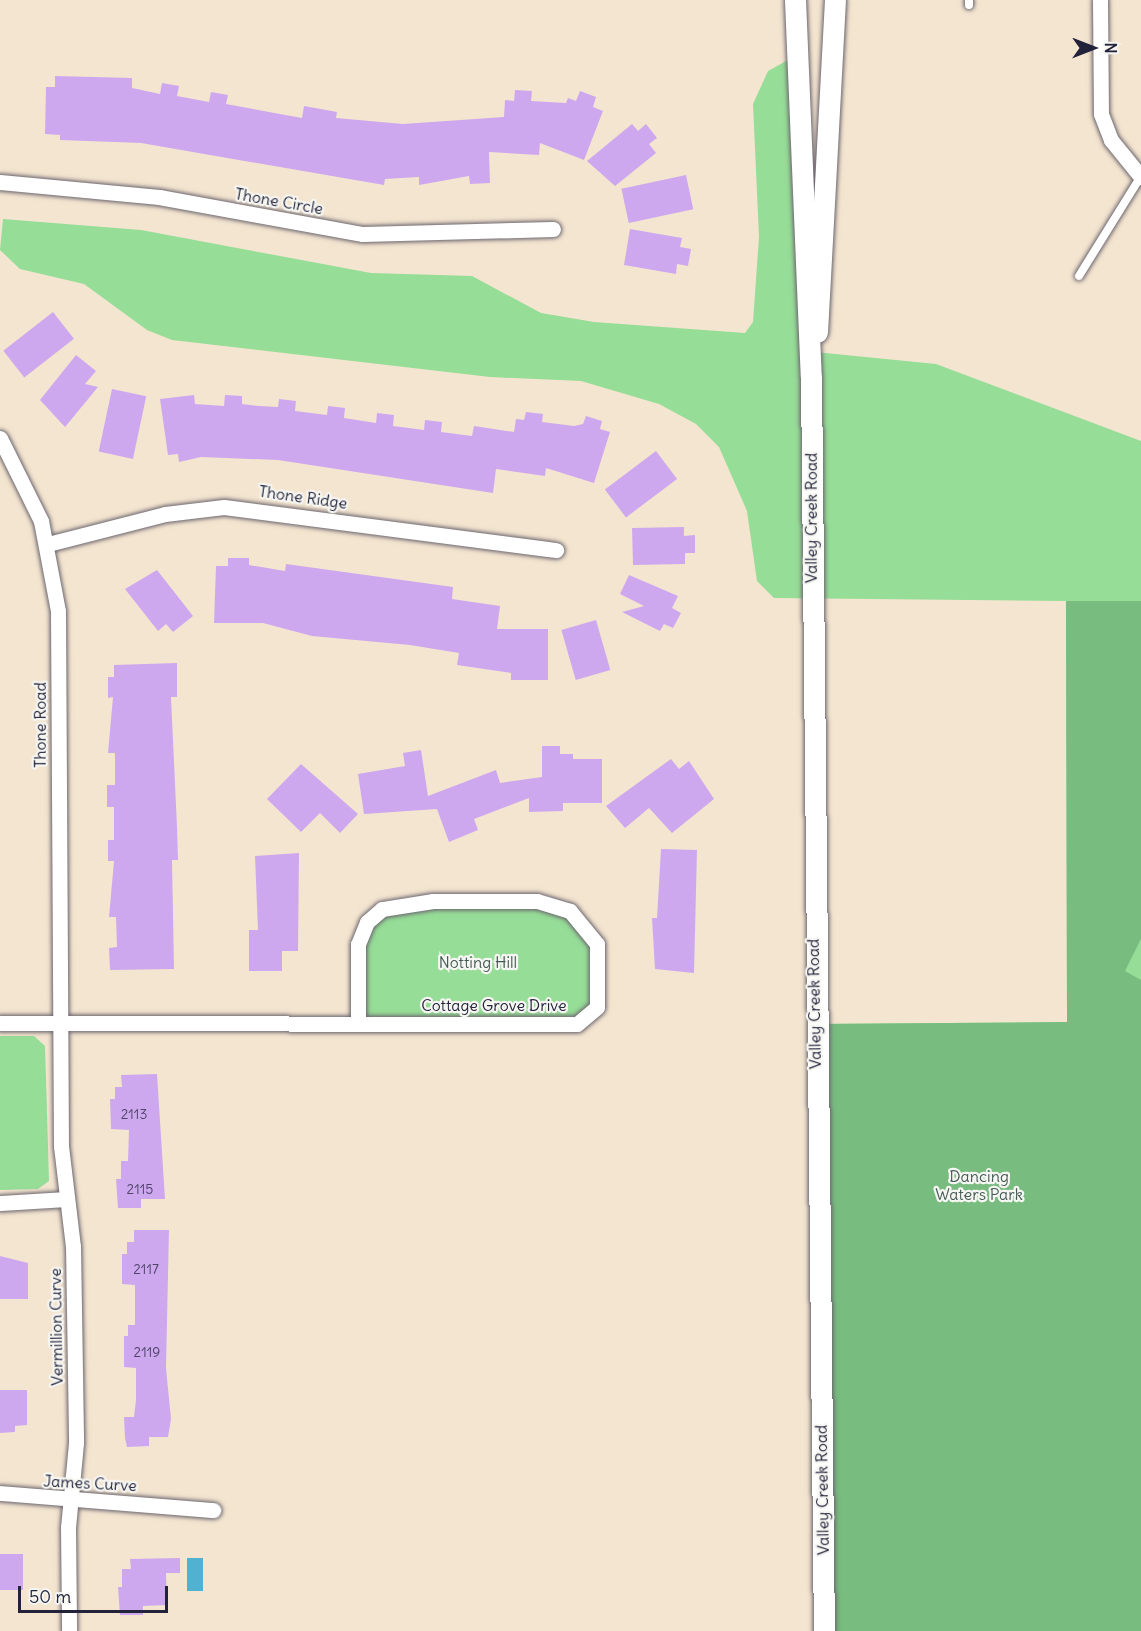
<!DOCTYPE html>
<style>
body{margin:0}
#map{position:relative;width:1141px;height:1631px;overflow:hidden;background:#f4e5d0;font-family:Delius,sans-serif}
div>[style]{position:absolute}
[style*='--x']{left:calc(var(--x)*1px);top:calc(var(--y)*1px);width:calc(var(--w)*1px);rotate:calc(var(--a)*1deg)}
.green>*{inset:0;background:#96dd97}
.forest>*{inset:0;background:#78bc80}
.water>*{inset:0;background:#51b1d0;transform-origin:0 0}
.building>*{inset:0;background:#cea8ef;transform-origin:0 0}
.roads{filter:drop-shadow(0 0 2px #6c666f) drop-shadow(0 0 2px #6c666f)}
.service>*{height:8px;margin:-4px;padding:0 4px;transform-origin:4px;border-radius:4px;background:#fff}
.minor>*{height:15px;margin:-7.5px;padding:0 7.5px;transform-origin:7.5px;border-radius:7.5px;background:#fff}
.secondary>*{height:21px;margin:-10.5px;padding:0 10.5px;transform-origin:10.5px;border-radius:10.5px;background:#fff}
span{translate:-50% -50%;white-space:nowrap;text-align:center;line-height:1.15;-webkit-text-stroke:4.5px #f6f6f2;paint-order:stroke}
.number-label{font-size:14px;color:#4d4468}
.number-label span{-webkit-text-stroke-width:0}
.street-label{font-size:16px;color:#22223b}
.park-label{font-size:16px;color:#455a57}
.north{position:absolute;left:1063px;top:18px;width:60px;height:60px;-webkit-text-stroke:4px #f6f6f2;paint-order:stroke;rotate:90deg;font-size:16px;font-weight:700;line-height:24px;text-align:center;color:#22223b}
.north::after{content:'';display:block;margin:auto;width:21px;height:27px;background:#22223b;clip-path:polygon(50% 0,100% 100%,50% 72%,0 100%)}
.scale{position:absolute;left:18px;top:1586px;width:150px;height:27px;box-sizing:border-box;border:3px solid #22223b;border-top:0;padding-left:8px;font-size:18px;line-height:21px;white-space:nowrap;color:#22223b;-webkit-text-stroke:4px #f6f6f2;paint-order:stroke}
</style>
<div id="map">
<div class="green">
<div style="clip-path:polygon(797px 55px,815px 352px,936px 364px,1141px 441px,1141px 1631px,814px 1024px,1067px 1022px,1066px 601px,774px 598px,757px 581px,747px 511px,719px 447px,696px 424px,659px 404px,581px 381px,490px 377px,172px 340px,147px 330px,84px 284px,20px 269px,0 250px,3px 219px,141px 230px,371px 273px,472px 276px,541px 313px,594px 322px,745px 333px,753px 322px,759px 237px,753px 104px,768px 71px)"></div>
<div style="clip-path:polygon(550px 903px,597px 944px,587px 1020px,358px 1023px,358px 944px,382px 909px)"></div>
<div style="clip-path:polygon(0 1036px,34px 1036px,45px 1046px,49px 1181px,38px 1189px,0 1190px)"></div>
</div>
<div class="forest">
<div style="clip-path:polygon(1066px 601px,1141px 601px,1141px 939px,1125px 971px,1141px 980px,1141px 1631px,824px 1631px,814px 1024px,1067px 1022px)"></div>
</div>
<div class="water">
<div style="left:187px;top:1558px;width:16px;height:33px"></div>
</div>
<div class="building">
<div style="clip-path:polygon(55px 76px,132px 78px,132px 88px,160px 94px,162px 83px,179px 86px,177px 96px,209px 102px,211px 92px,228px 95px,226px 104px,302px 118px,304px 106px,337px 112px,336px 118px,403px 124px,504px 117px,505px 100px,514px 101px,515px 90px,532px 91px,531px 101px,566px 103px,568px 98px,576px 101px,580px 91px,596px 97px,593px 107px,603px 111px,584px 160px,540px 143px,539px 155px,489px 152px,490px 183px,470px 184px,469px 176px,419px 185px,419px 177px,385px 179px,384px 185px,141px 143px,60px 140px,60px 135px,45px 134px,46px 87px,55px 87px)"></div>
<div style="clip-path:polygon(632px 124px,638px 131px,646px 124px,657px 138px,649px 144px,656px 153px,615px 186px,587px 161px)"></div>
<div style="left:686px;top:175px;width:35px;height:66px;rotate:78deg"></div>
<div style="clip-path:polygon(630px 229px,682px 238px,680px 247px,691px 249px,688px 266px,677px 264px,676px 274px,624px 265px)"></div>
<div style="left:53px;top:312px;width:34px;height:63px;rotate:52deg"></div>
<div style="clip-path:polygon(76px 355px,96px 371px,85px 384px,98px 387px,65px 427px,40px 400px)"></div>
<div style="left:112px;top:389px;width:35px;height:64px;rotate:12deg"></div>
<div style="clip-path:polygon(194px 395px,195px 404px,224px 406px,225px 395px,242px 396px,242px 404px,259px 406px,278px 407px,279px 399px,296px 401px,295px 411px,327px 415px,328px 406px,345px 408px,344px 418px,376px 423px,377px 413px,394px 415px,393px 426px,424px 430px,425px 420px,442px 422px,441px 432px,472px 436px,474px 426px,514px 432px,516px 419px,524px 420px,526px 412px,543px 414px,542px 422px,574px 426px,583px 424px,586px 416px,602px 421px,600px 429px,610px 432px,594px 483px,546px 468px,545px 476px,496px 469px,493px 493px,278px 460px,201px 457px,179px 462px,178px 454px,168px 455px,160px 399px)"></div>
<div style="left:656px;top:451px;width:35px;height:64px;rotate:53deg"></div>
<div style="clip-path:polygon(684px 527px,684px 536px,695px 535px,695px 553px,685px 553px,685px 564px,633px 565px,632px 528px)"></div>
<div style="clip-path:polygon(228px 558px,249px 558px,249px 565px,285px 571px,286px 564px,453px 587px,452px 599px,500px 606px,497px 629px,548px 629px,548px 680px,511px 680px,511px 673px,457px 665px,459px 653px,410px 645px,312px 636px,263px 623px,214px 623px,216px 566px,228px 566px)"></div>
<div style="clip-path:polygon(157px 570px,193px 616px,173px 632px,166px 624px,158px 631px,125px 589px)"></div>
<div style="clip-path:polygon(629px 575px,678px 596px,672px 608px,681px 613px,673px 628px,664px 624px,660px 631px,622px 612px,644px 606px,620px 594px)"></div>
<div style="left:596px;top:620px;width:52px;height:36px;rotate:74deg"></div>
<div style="clip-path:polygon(177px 663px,177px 697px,171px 697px,177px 827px,178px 860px,172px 860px,174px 969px,110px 970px,109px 948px,117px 947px,116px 917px,109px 917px,114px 861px,108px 861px,108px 840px,114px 840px,114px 807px,107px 807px,107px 785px,115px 785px,115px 753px,108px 753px,113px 697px,108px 698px,108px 677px,114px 677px,114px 665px)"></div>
<div style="clip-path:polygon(542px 746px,560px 746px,560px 754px,573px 754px,573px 759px,602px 759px,602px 803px,563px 803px,563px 811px,529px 812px,529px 798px,474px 819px,478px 830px,449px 842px,437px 809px,364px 814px,358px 774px,405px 766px,403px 753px,421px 750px,428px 796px,496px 770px,500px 783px,542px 777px)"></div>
<div style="clip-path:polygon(671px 759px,679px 769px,689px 761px,714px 799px,672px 833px,649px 808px,625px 828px,606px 806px)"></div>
<div style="clip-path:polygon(301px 764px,358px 814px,340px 833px,320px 813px,301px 832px,267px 799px)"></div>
<div style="clip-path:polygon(661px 849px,697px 850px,694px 973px,655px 969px,652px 918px,657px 918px)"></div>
<div style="clip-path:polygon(299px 853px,298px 951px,282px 951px,282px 971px,249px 971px,249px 930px,258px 930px,255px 856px)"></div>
<div style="clip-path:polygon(157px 1074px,165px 1199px,141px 1199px,141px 1208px,118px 1208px,116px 1179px,121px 1179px,121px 1161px,128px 1161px,129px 1130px,111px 1129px,110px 1099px,115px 1099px,115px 1087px,122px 1087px,121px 1075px)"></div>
<div style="clip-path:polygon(134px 1230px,169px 1230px,166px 1368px,171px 1419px,168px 1437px,149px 1437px,149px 1446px,127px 1447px,125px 1438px,124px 1417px,134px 1417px,136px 1400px,136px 1368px,124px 1367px,124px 1336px,128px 1336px,128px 1325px,135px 1325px,135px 1285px,122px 1284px,122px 1254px,127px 1254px,127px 1242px,134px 1242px)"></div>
<div style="clip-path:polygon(0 1256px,28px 1263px,28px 1299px,0 1299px)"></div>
<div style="clip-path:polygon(0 1390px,27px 1390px,27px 1425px,15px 1426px,15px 1432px,0 1433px)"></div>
<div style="left:0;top:1554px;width:23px;height:36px"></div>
<div style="clip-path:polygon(180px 1558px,180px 1573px,166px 1573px,167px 1605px,143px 1606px,143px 1615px,120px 1615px,118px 1587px,122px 1587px,122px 1569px,131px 1569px,130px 1559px)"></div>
</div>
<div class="roads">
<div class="service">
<div style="--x:969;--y:5;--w:5;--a:-90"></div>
<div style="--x:1079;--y:276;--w:118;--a:-58.2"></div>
</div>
<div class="minor">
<div style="--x:1100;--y:0;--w:114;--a:89.5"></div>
<div style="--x:1101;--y:114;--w:28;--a:69"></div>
<div style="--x:1111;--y:140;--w:48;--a:51"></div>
<div style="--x:0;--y:182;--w:160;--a:5.4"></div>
<div style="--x:159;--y:197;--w:207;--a:10.3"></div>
<div style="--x:363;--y:234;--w:190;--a:-1.5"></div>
<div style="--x:0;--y:438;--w:93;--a:63.7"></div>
<div style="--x:41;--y:521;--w:92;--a:79.3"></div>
<div style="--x:58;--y:611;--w:535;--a:89.68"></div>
<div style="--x:61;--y:1146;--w:101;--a:83.2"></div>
<div style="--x:73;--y:1246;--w:197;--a:89.1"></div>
<div style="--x:76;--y:1443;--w:84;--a:95.4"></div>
<div style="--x:68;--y:1527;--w:104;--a:89.4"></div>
<div style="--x:48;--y:544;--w:121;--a:-14.4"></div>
<div style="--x:165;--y:514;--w:59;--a:-6.8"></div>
<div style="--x:224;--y:507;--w:335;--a:7.4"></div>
<div style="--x:0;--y:1023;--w:577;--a:0.1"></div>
<div style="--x:577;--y:1024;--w:26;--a:-40"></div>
<div style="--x:597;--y:1007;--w:63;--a:-90"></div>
<div style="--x:597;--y:944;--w:43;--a:-129.3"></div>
<div style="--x:570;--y:911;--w:34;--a:-163"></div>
<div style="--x:537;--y:901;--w:104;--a:180"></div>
<div style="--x:433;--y:901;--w:52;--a:171.1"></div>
<div style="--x:382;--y:909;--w:20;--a:139"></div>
<div style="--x:367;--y:922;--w:24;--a:112"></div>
<div style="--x:358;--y:944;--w:79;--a:90"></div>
<div style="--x:0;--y:1203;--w:67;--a:-3.4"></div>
<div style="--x:0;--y:1493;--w:214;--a:4.6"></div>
</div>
<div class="secondary">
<div style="--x:795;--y:0;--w:377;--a:87.6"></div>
<div style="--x:811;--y:377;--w:1254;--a:89.41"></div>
<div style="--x:817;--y:332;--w:332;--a:-86.9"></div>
</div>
</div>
<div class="number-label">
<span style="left:134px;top:1114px">2113</span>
<span style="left:140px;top:1189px">2115</span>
<span style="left:146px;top:1269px">2117</span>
<span style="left:147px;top:1352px">2119</span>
</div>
<div class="street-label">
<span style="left:279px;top:201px;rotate:10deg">Thone Circle</span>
<span style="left:303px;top:497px;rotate:8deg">Thone Ridge</span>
<span style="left:811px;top:518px;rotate:-90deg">Valley Creek Road</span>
<span style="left:40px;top:725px;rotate:-90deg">Thone Road</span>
<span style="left:814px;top:1004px;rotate:-91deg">Valley Creek Road</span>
<span style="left:494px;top:1005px">Cottage Grove Drive</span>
<span style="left:56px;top:1327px;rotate:-91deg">Vermillion Curve</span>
<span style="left:90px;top:1483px;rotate:3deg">James Curve</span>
<span style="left:822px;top:1490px;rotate:-91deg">Valley Creek Road</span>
</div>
<div class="park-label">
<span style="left:478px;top:962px">Notting Hill</span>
<span style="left:979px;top:1185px">Dancing<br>Waters Park</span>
</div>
<div class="north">N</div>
<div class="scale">50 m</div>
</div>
